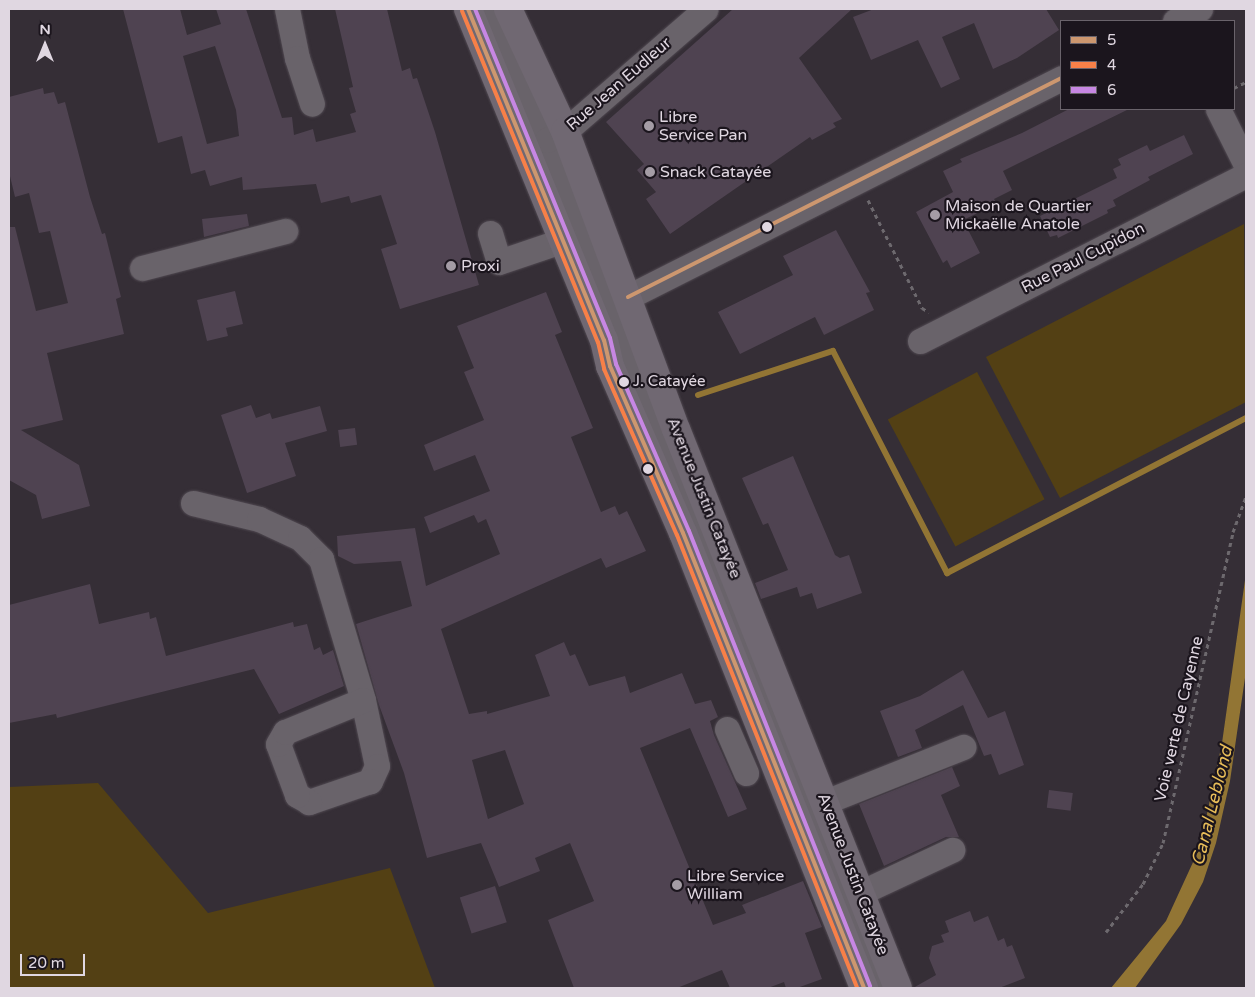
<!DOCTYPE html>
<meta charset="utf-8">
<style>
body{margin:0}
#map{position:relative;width:1255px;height:997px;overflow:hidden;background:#352e36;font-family:"Varela Round",sans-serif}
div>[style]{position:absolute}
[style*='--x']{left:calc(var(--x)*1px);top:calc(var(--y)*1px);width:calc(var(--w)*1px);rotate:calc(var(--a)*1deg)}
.green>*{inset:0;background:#534014;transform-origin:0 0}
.water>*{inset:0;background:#927534}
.stream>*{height:6px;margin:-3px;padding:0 3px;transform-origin:3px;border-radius:3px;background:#927534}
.building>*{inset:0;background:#4f4351;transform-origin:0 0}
.path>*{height:3px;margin-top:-1.5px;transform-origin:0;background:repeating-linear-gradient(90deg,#6d696e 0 4px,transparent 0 8px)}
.roads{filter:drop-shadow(0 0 1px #504951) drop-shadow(0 0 1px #504951)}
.minor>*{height:25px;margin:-12.5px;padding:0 12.5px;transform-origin:12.5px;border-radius:12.5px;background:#69636a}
.major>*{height:28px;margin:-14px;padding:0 14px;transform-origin:14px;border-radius:14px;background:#706872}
.bus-1>*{height:4px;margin:-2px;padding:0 2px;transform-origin:2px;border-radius:2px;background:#cd976f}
.bus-2>*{height:4px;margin:-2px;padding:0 2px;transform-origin:2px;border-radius:2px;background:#f78048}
.bus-3>*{height:4px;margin:-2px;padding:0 2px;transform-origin:2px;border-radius:2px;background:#c787e3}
.dots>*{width:14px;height:14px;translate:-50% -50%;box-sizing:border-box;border:2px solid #1b151d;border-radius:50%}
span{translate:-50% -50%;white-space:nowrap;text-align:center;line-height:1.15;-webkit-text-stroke:4.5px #1b151d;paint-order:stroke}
.bus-label{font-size:15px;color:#e0d7e1}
.left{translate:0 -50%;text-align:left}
.street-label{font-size:16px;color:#e0d7e1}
.poi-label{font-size:16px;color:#e0d7e1}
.water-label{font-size:18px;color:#e8bd59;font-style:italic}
.frame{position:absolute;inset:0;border:10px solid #e0d7e1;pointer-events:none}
.legend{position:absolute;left:1060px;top:20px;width:175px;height:90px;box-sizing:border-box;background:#1b151d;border:1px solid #6a636b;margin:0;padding:6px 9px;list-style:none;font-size:15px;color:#e0d7e1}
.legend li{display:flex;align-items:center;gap:10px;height:25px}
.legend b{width:25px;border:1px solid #6a636b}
.north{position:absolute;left:20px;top:20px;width:50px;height:50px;-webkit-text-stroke:4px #1b151d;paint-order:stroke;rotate:0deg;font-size:14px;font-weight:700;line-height:20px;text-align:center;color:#e0d7e1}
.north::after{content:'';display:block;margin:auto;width:18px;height:22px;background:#e0d7e1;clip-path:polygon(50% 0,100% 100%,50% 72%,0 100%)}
.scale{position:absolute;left:20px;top:954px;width:65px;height:22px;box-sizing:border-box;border:2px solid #e0d7e1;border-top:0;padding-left:6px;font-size:15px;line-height:18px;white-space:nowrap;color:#e0d7e1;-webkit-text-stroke:4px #1b151d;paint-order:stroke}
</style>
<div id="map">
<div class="green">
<div style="clip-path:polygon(1244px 224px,1246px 402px,1060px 498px,986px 357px)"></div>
<div style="left:977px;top:372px;width:144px;height:101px;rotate:62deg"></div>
<div style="clip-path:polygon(98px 783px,208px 913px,390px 868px,435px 988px,9px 988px,9px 787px)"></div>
</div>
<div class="water">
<div style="clip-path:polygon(1246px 573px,1246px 671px,1230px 781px,1216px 843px,1203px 882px,1181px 924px,1135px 988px,1111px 988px,1166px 921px,1200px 847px,1222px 743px)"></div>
</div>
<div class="stream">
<div style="--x:698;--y:395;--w:142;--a:-18.1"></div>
<div style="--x:833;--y:351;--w:250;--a:62.8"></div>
<div style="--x:947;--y:573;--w:337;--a:-27.4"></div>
</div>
<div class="building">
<div style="clip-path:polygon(evenodd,123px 9px,180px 9px,187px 35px,221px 24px,216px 9px,246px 9px,282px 118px,292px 117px,294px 135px,313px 129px,316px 142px,356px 132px,350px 114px,356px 112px,349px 88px,353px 87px,335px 9px,387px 9px,402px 71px,410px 68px,413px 79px,417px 78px,435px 132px,479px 285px,400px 309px,381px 249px,397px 244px,381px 195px,351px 203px,349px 196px,321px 203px,316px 184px,243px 190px,242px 177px,210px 186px,205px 170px,191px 174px,182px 136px,158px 143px,123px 9px,215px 46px,236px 110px,239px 136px,207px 144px,183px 56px,215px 46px)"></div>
<div style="clip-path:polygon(733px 9px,852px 9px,799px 58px,842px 119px,833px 123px,836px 127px,812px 140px,810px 137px,670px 234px,646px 199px,656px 192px,637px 170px,644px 164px,606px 122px)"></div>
<div style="clip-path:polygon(874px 9px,1046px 9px,1059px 30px,1017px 58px,993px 69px,974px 23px,942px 37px,960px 79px,941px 88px,918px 40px,871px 60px,853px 17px)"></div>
<div style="clip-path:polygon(43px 88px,44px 94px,54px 92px,58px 104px,65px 102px,90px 197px,102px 234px,105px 233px,121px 297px,116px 299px,124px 334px,47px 353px,63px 420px,21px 430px,79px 465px,90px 506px,42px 519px,36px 495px,9px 480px,9px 227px,15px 227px,36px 311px,68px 303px,50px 231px,39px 233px,29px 193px,15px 197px,9px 172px,9px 97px)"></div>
<div style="clip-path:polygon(1069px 109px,1129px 109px,1003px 171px,1012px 190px,994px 199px,997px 204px,963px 220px,980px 253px,951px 268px,947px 260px,943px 263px,916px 212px,953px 192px,943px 171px,962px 162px,960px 159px,1022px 133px)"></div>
<div style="clip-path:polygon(1184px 135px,1193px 154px,1148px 177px,1150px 180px,1113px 200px,1116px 206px,1107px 210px,1108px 213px,1058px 238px,1057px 235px,1050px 237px,1040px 216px,1117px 178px,1113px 169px,1121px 165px,1118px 159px,1147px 145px,1150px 151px)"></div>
<div style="clip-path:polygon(247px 214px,249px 226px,204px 237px,202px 219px)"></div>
<div style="clip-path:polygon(836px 230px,870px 292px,866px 293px,874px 310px,824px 335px,815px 317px,740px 354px,718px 312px,793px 275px,783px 256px)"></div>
<div style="clip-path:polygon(235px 291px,243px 324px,226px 328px,228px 336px,207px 341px,197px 300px)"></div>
<div style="clip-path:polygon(evenodd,546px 292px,562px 332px,555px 335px,593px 428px,571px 437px,601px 512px,615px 506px,619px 515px,627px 511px,646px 551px,606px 568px,601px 558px,441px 629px,469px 714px,487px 711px,487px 714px,550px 696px,535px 655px,564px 642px,570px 656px,575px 654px,589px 686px,625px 676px,630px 693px,682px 673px,695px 704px,711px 700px,718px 717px,710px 721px,714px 735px,747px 809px,728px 817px,690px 728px,640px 748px,713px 925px,746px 913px,742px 905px,803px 881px,822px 927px,805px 933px,822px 979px,797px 988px,786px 988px,784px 982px,768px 988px,730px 988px,722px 970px,677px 988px,574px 988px,548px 920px,594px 901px,570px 843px,535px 858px,540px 871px,499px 887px,481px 843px,427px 858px,404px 773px,379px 705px,356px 624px,412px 606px,401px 561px,354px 564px,338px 556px,337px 536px,415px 528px,426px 586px,500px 554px,486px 519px,478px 523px,474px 515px,430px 533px,424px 517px,490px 491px,475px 455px,434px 471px,424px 445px,484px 420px,464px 372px,474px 368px,457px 326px,546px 292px,505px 750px,524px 804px,488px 819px,472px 760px,505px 750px)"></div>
<div style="clip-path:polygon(251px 405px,256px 418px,270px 413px,272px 419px,320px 406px,327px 431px,285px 443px,296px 476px,247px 493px,221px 415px)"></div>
<div style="left:355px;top:428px;width:17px;height:17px;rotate:83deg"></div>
<div style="clip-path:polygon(793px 456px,835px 555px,840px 558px,849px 555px,862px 593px,817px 609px,812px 593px,800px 597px,797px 587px,761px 599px,755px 583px,788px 570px,768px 523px,763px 525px,742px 478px)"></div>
<div style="clip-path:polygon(90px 584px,99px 624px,149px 612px,150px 619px,156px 617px,166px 656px,293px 622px,294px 627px,307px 624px,314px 650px,320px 647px,323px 655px,333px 650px,344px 686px,279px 714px,254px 669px,57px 718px,56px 714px,9px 723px,9px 605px)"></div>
<div style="clip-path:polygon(963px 670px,988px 718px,1005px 711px,1024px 765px,999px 775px,991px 754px,984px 756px,963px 705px,915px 730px,922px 748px,898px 757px,880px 711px,920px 696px)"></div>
<div style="clip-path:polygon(952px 767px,960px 786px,941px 795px,959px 837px,946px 837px,884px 866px,859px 804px)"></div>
<div style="left:1049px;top:790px;width:24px;height:18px;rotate:7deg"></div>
<div style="left:495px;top:886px;width:38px;height:37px;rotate:72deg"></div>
<div style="clip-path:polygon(970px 911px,974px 922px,988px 916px,998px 941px,1004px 938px,1007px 947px,1012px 945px,1025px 978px,999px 988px,913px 988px,936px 975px,929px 958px,932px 946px,944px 942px,941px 935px,949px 932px,945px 921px)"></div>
</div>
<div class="path">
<div style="--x:1234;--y:88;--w:13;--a:-27"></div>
<div style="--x:868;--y:200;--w:121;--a:63.4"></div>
<div style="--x:922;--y:308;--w:8;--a:30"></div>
<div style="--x:1106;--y:932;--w:61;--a:-52.4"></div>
<div style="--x:1143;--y:884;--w:46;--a:-64"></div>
<div style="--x:1163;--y:843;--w:319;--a:-77.3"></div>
<div style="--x:1233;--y:532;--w:37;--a:-70"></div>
</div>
<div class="roads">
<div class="minor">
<div style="--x:287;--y:9;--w:50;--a:78.5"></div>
<div style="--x:297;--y:58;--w:48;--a:71.9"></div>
<div style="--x:487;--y:9;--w:144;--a:65.4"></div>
<div style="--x:547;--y:140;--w:911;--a:68.56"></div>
<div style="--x:1175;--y:21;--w:28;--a:-26"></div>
<div style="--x:1218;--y:109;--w:63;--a:63.4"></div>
<div style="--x:547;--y:140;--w:20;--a:-27"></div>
<div style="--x:565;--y:131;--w:186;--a:-40.9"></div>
<div style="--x:490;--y:233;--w:30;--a:73"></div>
<div style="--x:499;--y:262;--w:69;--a:-18.7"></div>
<div style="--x:142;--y:268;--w:148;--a:-14.5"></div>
<div style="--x:628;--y:297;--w:485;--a:-26.8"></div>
<div style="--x:920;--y:341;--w:366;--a:-27"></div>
<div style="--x:193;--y:503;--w:68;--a:13.6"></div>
<div style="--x:259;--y:519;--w:45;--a:24.9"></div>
<div style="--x:300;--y:538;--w:30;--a:45"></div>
<div style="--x:321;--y:559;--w:147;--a:73.4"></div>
<div style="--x:363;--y:700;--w:67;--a:78"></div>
<div style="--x:377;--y:766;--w:17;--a:115"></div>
<div style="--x:370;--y:781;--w:65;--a:161"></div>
<div style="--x:309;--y:802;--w:14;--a:-150"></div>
<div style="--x:297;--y:795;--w:54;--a:-110.4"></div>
<div style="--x:278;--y:744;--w:14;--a:-60"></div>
<div style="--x:285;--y:732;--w:84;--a:-22.3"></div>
<div style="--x:727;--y:729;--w:48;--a:66.6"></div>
<div style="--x:825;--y:802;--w:149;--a:-21.7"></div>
<div style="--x:860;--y:893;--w:102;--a:-25.1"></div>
</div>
<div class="major">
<div style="--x:468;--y:9;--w:358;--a:67.7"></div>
<div style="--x:604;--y:340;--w:27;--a:77"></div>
<div style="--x:610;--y:366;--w:182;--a:66.4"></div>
<div style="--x:683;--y:533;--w:490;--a:68.3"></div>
<div style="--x:508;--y:9;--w:135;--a:65"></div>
<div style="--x:565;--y:131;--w:318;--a:69.6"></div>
<div style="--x:676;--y:429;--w:601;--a:68.34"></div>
</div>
</div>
<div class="bus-1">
<div style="--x:468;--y:9;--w:358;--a:67.7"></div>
<div style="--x:604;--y:340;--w:27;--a:77"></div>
<div style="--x:610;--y:366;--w:182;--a:66.4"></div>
<div style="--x:683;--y:533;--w:490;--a:68.3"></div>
<div style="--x:628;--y:297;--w:485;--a:-26.8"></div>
</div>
<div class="bus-2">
<div style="--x:462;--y:11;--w:358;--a:67.7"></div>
<div style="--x:598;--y:342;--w:28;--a:77"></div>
<div style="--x:604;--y:369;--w:181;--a:66.3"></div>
<div style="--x:677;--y:535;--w:487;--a:68.3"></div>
</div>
<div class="bus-3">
<div style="--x:475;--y:9;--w:356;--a:67.7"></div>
<div style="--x:610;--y:338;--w:27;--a:77"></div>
<div style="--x:616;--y:364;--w:182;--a:66.4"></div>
<div style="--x:689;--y:531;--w:490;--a:68.3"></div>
</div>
<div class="dots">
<div style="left:649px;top:126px;background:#a49ca5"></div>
<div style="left:650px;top:172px;background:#a49ca5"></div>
<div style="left:935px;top:215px;background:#a49ca5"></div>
<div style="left:767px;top:227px;background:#e0d7e1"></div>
<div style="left:451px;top:266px;background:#a49ca5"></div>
<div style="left:624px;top:382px;background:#e0d7e1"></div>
<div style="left:648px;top:469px;background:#e0d7e1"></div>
<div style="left:677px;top:885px;background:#a49ca5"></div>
</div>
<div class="bus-label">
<span class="left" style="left:633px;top:382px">J. Catayée</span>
</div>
<div class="street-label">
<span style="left:619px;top:84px;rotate:-41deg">Rue Jean Eudleur</span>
<span style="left:1083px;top:258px;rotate:-27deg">Rue Paul Cupidon</span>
<span style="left:704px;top:498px;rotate:68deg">Avenue Justin Catayée</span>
<span style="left:1179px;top:719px;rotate:-77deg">Voie verte de Cayenne</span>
<span style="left:853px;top:874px;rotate:69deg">Avenue Justin Catayée</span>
</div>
<div class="poi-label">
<span class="left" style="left:659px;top:126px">Libre<br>Service Pan</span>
<span class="left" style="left:660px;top:172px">Snack Catayée</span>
<span class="left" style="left:945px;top:215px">Maison de Quartier<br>Mickaëlle Anatole</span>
<span class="left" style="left:461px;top:266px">Proxi</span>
<span class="left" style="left:687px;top:885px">Libre Service<br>William</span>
</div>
<div class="water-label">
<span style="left:1212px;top:806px;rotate:-76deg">Canal Leblond</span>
</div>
<div class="frame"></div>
<ul class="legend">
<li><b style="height:6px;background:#cd976f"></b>5</li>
<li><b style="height:6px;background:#f78048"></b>4</li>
<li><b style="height:6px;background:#c787e3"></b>6</li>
</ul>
<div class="north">N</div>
<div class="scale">20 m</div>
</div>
